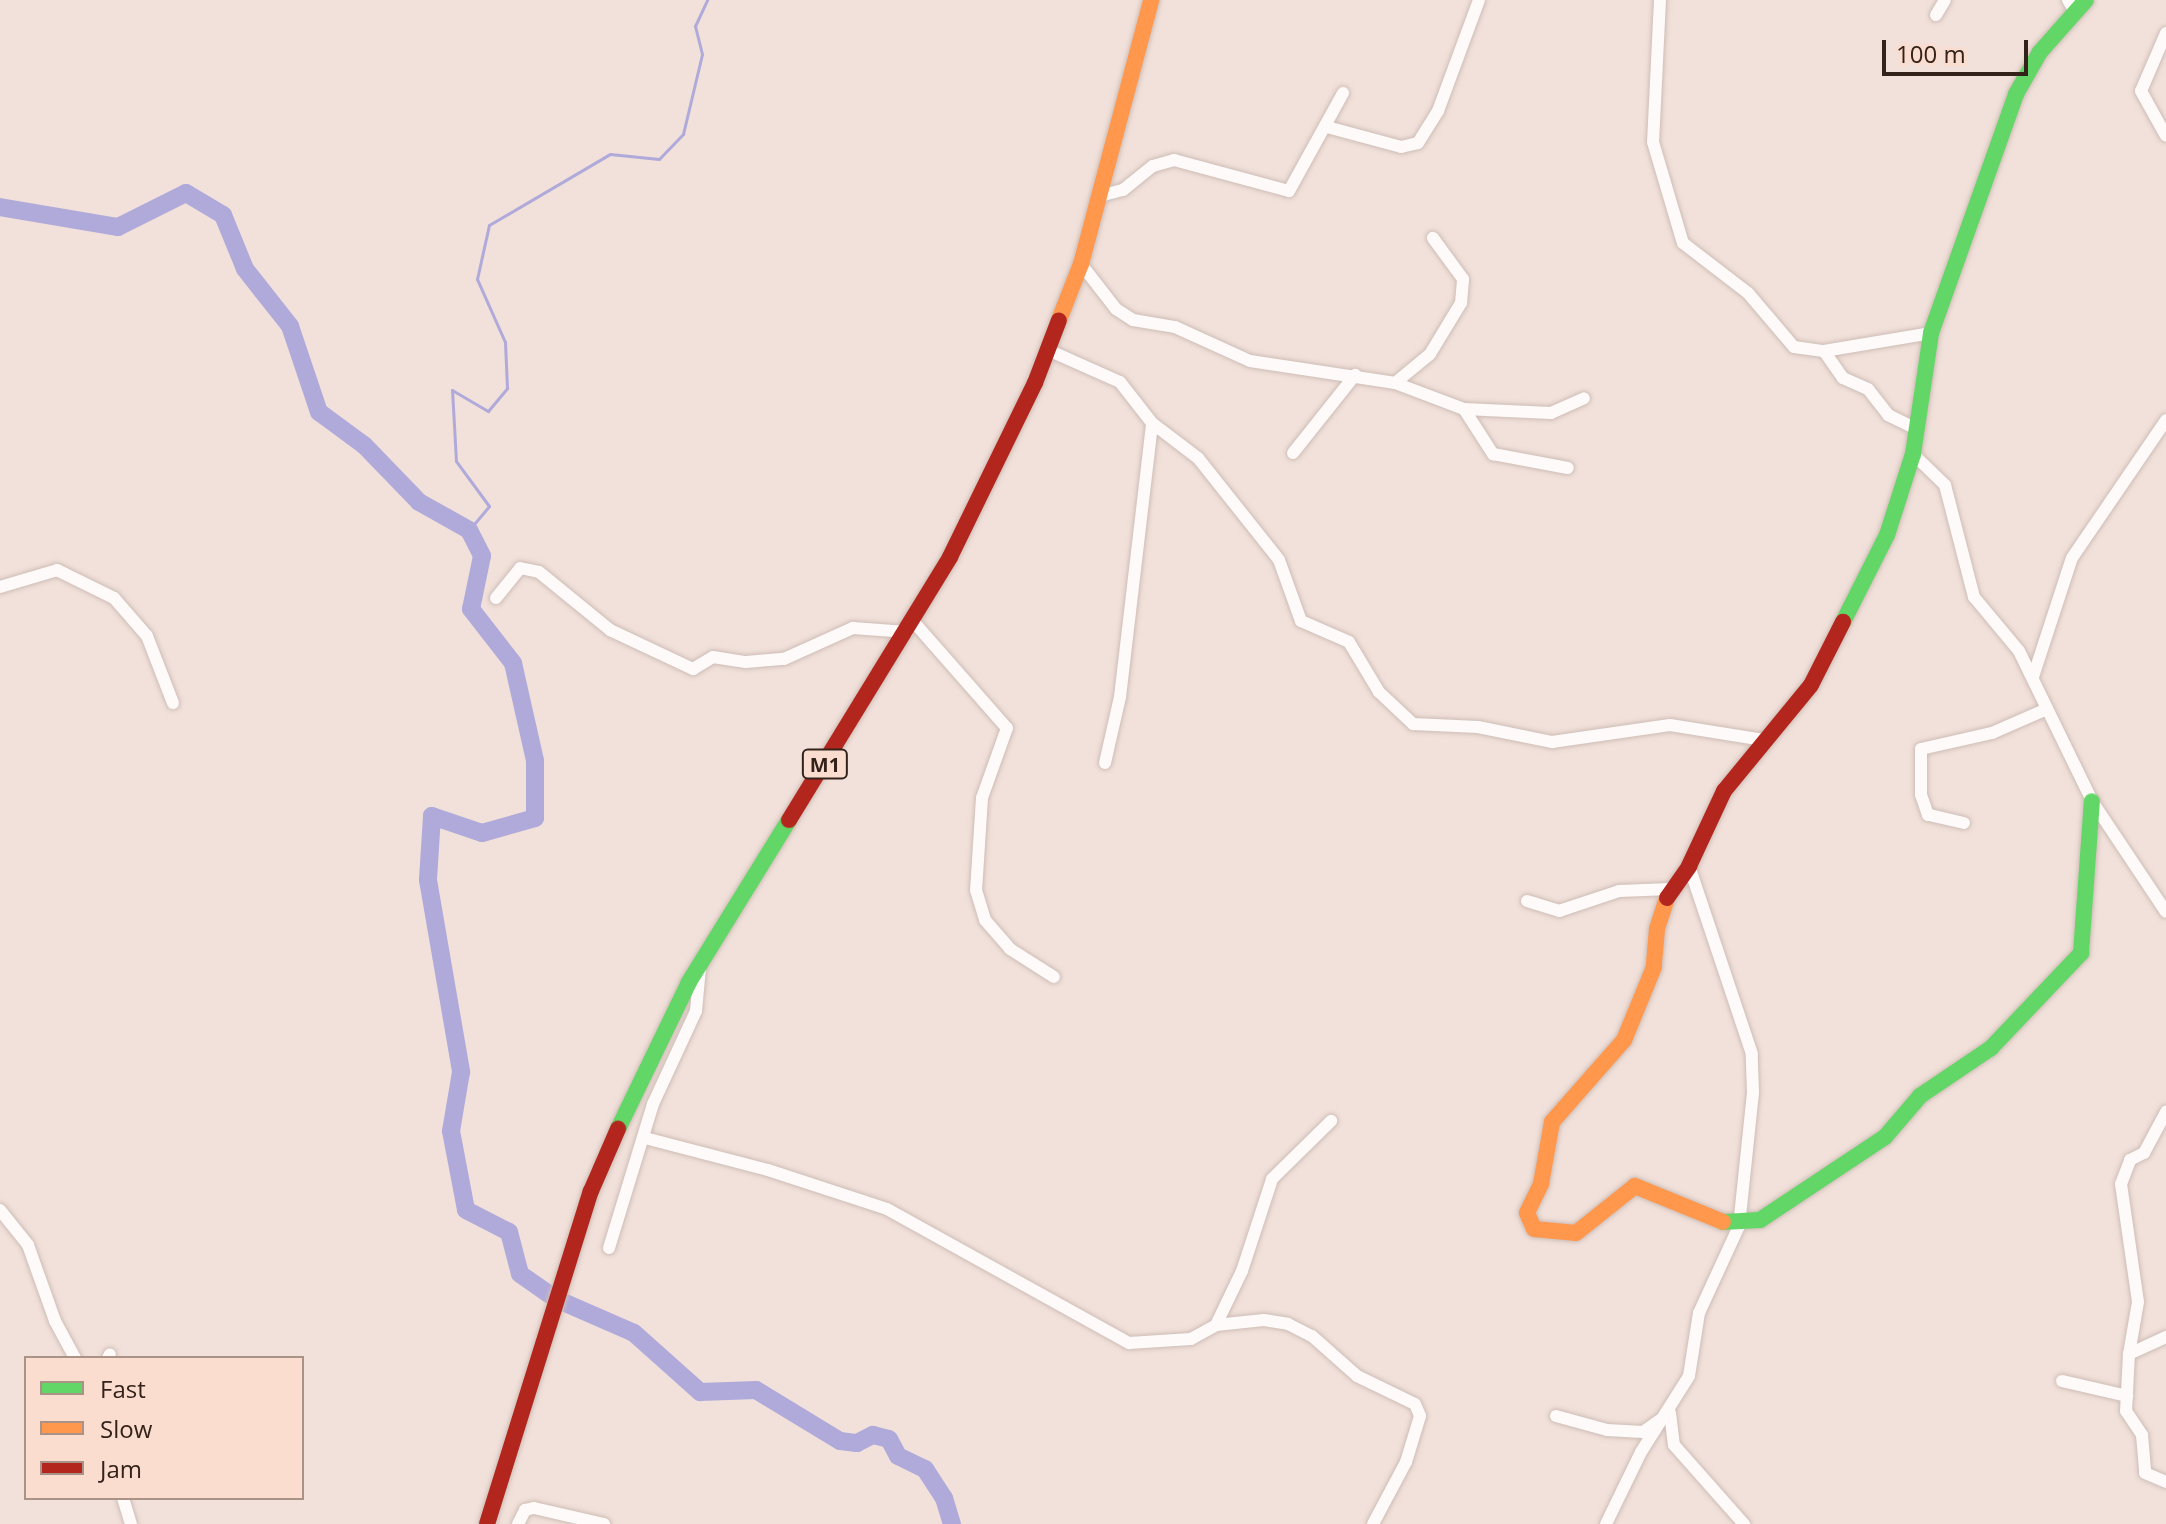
<!DOCTYPE html>
<style>
body{margin:0}
#map{position:relative;width:2166px;height:1524px;overflow:hidden;background:#f1e1da;font-family:"Open Sans",sans-serif}
div>[style]{position:absolute}
[style*='--x']{left:calc(var(--x)*1px);top:calc(var(--y)*1px);width:calc(var(--w)*1px);rotate:calc(var(--a)*1deg)}
.stream>*{height:3px;margin:-1.5px;padding:0 1.5px;transform-origin:1.5px;border-radius:1.5px;background:#b0aada}
.river>*{height:18px;margin:-9px;padding:0 9px;transform-origin:9px;border-radius:9px;background:#b0aada}
.roads{filter:drop-shadow(0 0 2px #cebdb6) drop-shadow(0 0 2px #cebdb6)}
.street>*{height:12px;margin:-6px;padding:0 6px;transform-origin:6px;border-radius:6px;background:#fdfaf9}
.fast>*{height:16px;margin:-8px;padding:0 8px;transform-origin:8px;border-radius:8px;background:#63d668}
.slow>*{height:16px;margin:-8px;padding:0 8px;transform-origin:8px;border-radius:8px;background:#ff974d}
.jam>*{height:16px;margin:-8px;padding:0 8px;transform-origin:8px;border-radius:8px;background:#b3261e}
span{translate:-50% -50%;white-space:nowrap;text-align:center;line-height:1.15;-webkit-text-stroke:6px #fbddd0;paint-order:stroke}
.shield-label span{padding:2px 6px;background:#fbddd0;border:2px solid;border-radius:6px;-webkit-text-stroke-width:0}
.shield-label{font-size:20px;color:#33221a;font-weight:700}
.legend{position:absolute;left:24px;top:1356px;width:280px;height:144px;box-sizing:border-box;background:#fbddd0;border:2px solid #ab9287;margin:0;padding:10px 14px;list-style:none;font-size:24px;color:#33221a}
.legend li{display:flex;align-items:center;gap:16px;height:40px}
.legend b{width:40px;border:2px solid #ab9287}
.scale{position:absolute;left:1882px;top:40px;width:146px;height:36px;box-sizing:border-box;border:4px solid #33221a;border-top:0;padding-left:10px;font-size:24px;line-height:28px;white-space:nowrap;color:#33221a;-webkit-text-stroke:6px #fbddd0;paint-order:stroke}
</style>
<div id="map">
<div class="stream">
<div style="--x:469;--y:530;--w:31;--a:-50"></div>
<div style="--x:489;--y:506;--w:56;--a:-126.3"></div>
<div style="--x:456;--y:461;--w:71;--a:-93.2"></div>
<div style="--x:452;--y:390;--w:42;--a:30.3"></div>
<div style="--x:488;--y:411;--w:30;--a:-50"></div>
<div style="--x:507;--y:388;--w:46;--a:-92.5"></div>
<div style="--x:505;--y:342;--w:69;--a:-114"></div>
<div style="--x:477;--y:279;--w:55;--a:-77.5"></div>
<div style="--x:489;--y:225;--w:140;--a:-30.4"></div>
<div style="--x:610;--y:154;--w:49;--a:5.8"></div>
<div style="--x:659;--y:159;--w:35;--a:-46"></div>
<div style="--x:683;--y:134;--w:82;--a:-76.6"></div>
<div style="--x:702;--y:54;--w:29;--a:-104"></div>
<div style="--x:695;--y:26;--w:29;--a:-65"></div>
</div>
<div class="river">
<div style="--x:0;--y:207;--w:120;--a:9.6"></div>
<div style="--x:118;--y:227;--w:76;--a:-26.6"></div>
<div style="--x:186;--y:193;--w:43;--a:30.7"></div>
<div style="--x:223;--y:215;--w:58;--a:67.8"></div>
<div style="--x:245;--y:269;--w:73;--a:51.7"></div>
<div style="--x:290;--y:326;--w:91;--a:71.4"></div>
<div style="--x:319;--y:412;--w:56;--a:36.3"></div>
<div style="--x:364;--y:445;--w:79;--a:46"></div>
<div style="--x:419;--y:502;--w:57;--a:29.2"></div>
<div style="--x:469;--y:530;--w:29;--a:63"></div>
<div style="--x:482;--y:556;--w:54;--a:101.7"></div>
<div style="--x:471;--y:609;--w:68;--a:52.1"></div>
<div style="--x:513;--y:663;--w:100;--a:77.3"></div>
<div style="--x:535;--y:761;--w:57;--a:90"></div>
<div style="--x:535;--y:818;--w:55;--a:164.2"></div>
<div style="--x:482;--y:833;--w:53;--a:-161.2"></div>
<div style="--x:432;--y:816;--w:64;--a:93.6"></div>
<div style="--x:428;--y:880;--w:195;--a:80.2"></div>
<div style="--x:461;--y:1072;--w:60;--a:99.6"></div>
<div style="--x:451;--y:1131;--w:80;--a:79.2"></div>
<div style="--x:466;--y:1210;--w:48;--a:27.1"></div>
<div style="--x:509;--y:1232;--w:43;--a:75.3"></div>
<div style="--x:520;--y:1274;--w:37;--a:35"></div>
<div style="--x:563;--y:1302;--w:77;--a:23.6"></div>
<div style="--x:634;--y:1333;--w:89;--a:41.8"></div>
<div style="--x:700;--y:1392;--w:56;--a:-2"></div>
<div style="--x:756;--y:1390;--w:98;--a:31.3"></div>
<div style="--x:840;--y:1441;--w:17;--a:7"></div>
<div style="--x:857;--y:1443;--w:18;--a:-27"></div>
<div style="--x:873;--y:1435;--w:16;--a:14"></div>
<div style="--x:889;--y:1439;--w:19;--a:62"></div>
<div style="--x:898;--y:1456;--w:30;--a:26"></div>
<div style="--x:925;--y:1469;--w:35;--a:57"></div>
<div style="--x:944;--y:1498;--w:27;--a:73"></div>
</div>
<div class="roads">
<div class="street">
<div style="--x:1660;--y:0;--w:142;--a:92.8"></div>
<div style="--x:1653;--y:142;--w:105;--a:73.5"></div>
<div style="--x:1683;--y:243;--w:82;--a:37.6"></div>
<div style="--x:1748;--y:293;--w:71;--a:49.6"></div>
<div style="--x:1794;--y:347;--w:30;--a:8"></div>
<div style="--x:1824;--y:351;--w:109;--a:-9.5"></div>
<div style="--x:2068;--y:0;--w:13;--a:58"></div>
<div style="--x:1936;--y:15;--w:17;--a:-59"></div>
<div style="--x:2166;--y:33;--w:63;--a:113.3"></div>
<div style="--x:2141;--y:91;--w:51;--a:60.9"></div>
<div style="--x:1327;--y:127;--w:77;--a:15.1"></div>
<div style="--x:1401;--y:147;--w:17;--a:-13"></div>
<div style="--x:1418;--y:143;--w:38;--a:-58"></div>
<div style="--x:1438;--y:111;--w:118;--a:-69.7"></div>
<div style="--x:1100;--y:196;--w:24;--a:-15"></div>
<div style="--x:1123;--y:190;--w:38;--a:-39"></div>
<div style="--x:1153;--y:166;--w:22;--a:-16"></div>
<div style="--x:1174;--y:160;--w:119;--a:15.1"></div>
<div style="--x:1289;--y:191;--w:112;--a:-61.1"></div>
<div style="--x:1081;--y:264;--w:57;--a:52.1"></div>
<div style="--x:1116;--y:309;--w:20;--a:33"></div>
<div style="--x:1133;--y:320;--w:43;--a:9.5"></div>
<div style="--x:1175;--y:327;--w:82;--a:24.4"></div>
<div style="--x:1250;--y:361;--w:147;--a:8.6"></div>
<div style="--x:1395;--y:383;--w:74;--a:20.6"></div>
<div style="--x:1464;--y:409;--w:54;--a:57.2"></div>
<div style="--x:1493;--y:454;--w:76;--a:10.6"></div>
<div style="--x:1048;--y:350;--w:79;--a:24"></div>
<div style="--x:1120;--y:382;--w:52;--a:52"></div>
<div style="--x:1152;--y:423;--w:58;--a:37.3"></div>
<div style="--x:1198;--y:458;--w:130;--a:51.5"></div>
<div style="--x:1279;--y:560;--w:65;--a:70.2"></div>
<div style="--x:1301;--y:621;--w:52;--a:23.6"></div>
<div style="--x:1349;--y:642;--w:58;--a:59"></div>
<div style="--x:1379;--y:692;--w:47;--a:43.3"></div>
<div style="--x:1413;--y:724;--w:65;--a:2.6"></div>
<div style="--x:1478;--y:727;--w:76;--a:11.5"></div>
<div style="--x:1552;--y:742;--w:119;--a:-8.2"></div>
<div style="--x:1670;--y:725;--w:95;--a:9.1"></div>
<div style="--x:1824;--y:351;--w:33;--a:55"></div>
<div style="--x:1843;--y:378;--w:27;--a:24"></div>
<div style="--x:1868;--y:389;--w:33;--a:52"></div>
<div style="--x:1888;--y:415;--w:32;--a:26"></div>
<div style="--x:1395;--y:383;--w:45;--a:-39.6"></div>
<div style="--x:1430;--y:354;--w:60;--a:-58.7"></div>
<div style="--x:1461;--y:303;--w:24;--a:-85"></div>
<div style="--x:1463;--y:279;--w:51;--a:-126.2"></div>
<div style="--x:1464;--y:409;--w:87;--a:2.6"></div>
<div style="--x:1551;--y:413;--w:36;--a:-24"></div>
<div style="--x:1293;--y:453;--w:100;--a:-51.5"></div>
<div style="--x:1913;--y:454;--w:45;--a:44.1"></div>
<div style="--x:1945;--y:485;--w:116;--a:75.5"></div>
<div style="--x:1974;--y:597;--w:70;--a:50.2"></div>
<div style="--x:2019;--y:651;--w:167;--a:64"></div>
<div style="--x:2092;--y:801;--w:133;--a:56.3"></div>
<div style="--x:0;--y:587;--w:59;--a:-16.6"></div>
<div style="--x:57;--y:570;--w:64;--a:26.2"></div>
<div style="--x:114;--y:598;--w:50;--a:49"></div>
<div style="--x:147;--y:636;--w:72;--a:68.8"></div>
<div style="--x:496;--y:598;--w:38;--a:-51"></div>
<div style="--x:520;--y:568;--w:19;--a:12"></div>
<div style="--x:539;--y:572;--w:92;--a:39.2"></div>
<div style="--x:610;--y:630;--w:92;--a:25.2"></div>
<div style="--x:693;--y:669;--w:23;--a:-31"></div>
<div style="--x:713;--y:657;--w:33;--a:9"></div>
<div style="--x:746;--y:662;--w:38;--a:-5"></div>
<div style="--x:784;--y:659;--w:76;--a:-24.2"></div>
<div style="--x:853;--y:628;--w:54;--a:4.2"></div>
<div style="--x:912;--y:620;--w:144;--a:48.7"></div>
<div style="--x:1007;--y:728;--w:74;--a:109.7"></div>
<div style="--x:982;--y:798;--w:92;--a:93.7"></div>
<div style="--x:976;--y:890;--w:31;--a:73"></div>
<div style="--x:985;--y:920;--w:38;--a:49"></div>
<div style="--x:1010;--y:949;--w:52;--a:32.5"></div>
<div style="--x:2033;--y:677;--w:125;--a:-71.9"></div>
<div style="--x:2072;--y:558;--w:167;--a:-55.7"></div>
<div style="--x:1105;--y:763;--w:68;--a:-77.2"></div>
<div style="--x:1120;--y:697;--w:276;--a:-83.3"></div>
<div style="--x:1964;--y:823;--w:37;--a:-167"></div>
<div style="--x:1928;--y:815;--w:21;--a:-109"></div>
<div style="--x:1921;--y:795;--w:46;--a:-90"></div>
<div style="--x:1921;--y:749;--w:73;--a:-12.7"></div>
<div style="--x:1992;--y:733;--w:60;--a:-23.6"></div>
<div style="--x:1527;--y:901;--w:34;--a:17"></div>
<div style="--x:1559;--y:911;--w:63;--a:-18.4"></div>
<div style="--x:1619;--y:891;--w:51;--a:-2.2"></div>
<div style="--x:645;--y:1138;--w:127;--a:14.6"></div>
<div style="--x:768;--y:1170;--w:125;--a:18.1"></div>
<div style="--x:887;--y:1209;--w:277;--a:29"></div>
<div style="--x:1129;--y:1343;--w:62;--a:-3.7"></div>
<div style="--x:1191;--y:1339;--w:29;--a:-29"></div>
<div style="--x:1216;--y:1325;--w:60;--a:-64.3"></div>
<div style="--x:1242;--y:1271;--w:97;--a:-71.9"></div>
<div style="--x:1272;--y:1179;--w:83;--a:-44.5"></div>
<div style="--x:0;--y:1210;--w:45;--a:51.3"></div>
<div style="--x:28;--y:1245;--w:81;--a:70.4"></div>
<div style="--x:55;--y:1321;--w:42;--a:61.6"></div>
<div style="--x:609;--y:1248;--w:151;--a:-73"></div>
<div style="--x:653;--y:1104;--w:102;--a:-65.2"></div>
<div style="--x:696;--y:1011;--w:43;--a:-84.7"></div>
<div style="--x:1216;--y:1325;--w:48;--a:-5.9"></div>
<div style="--x:1264;--y:1320;--w:24;--a:9"></div>
<div style="--x:1288;--y:1324;--w:27;--a:27"></div>
<div style="--x:1312;--y:1336;--w:60;--a:41.6"></div>
<div style="--x:1357;--y:1376;--w:64;--a:25.8"></div>
<div style="--x:1415;--y:1404;--w:13;--a:67"></div>
<div style="--x:1420;--y:1416;--w:48;--a:106.9"></div>
<div style="--x:1406;--y:1462;--w:70;--a:118"></div>
<div style="--x:2166;--y:1337;--w:41;--a:155.3"></div>
<div style="--x:2129;--y:1354;--w:57;--a:93"></div>
<div style="--x:2126;--y:1411;--w:29;--a:56"></div>
<div style="--x:2142;--y:1435;--w:38;--a:85"></div>
<div style="--x:2145;--y:1473;--w:23;--a:23"></div>
<div style="--x:2129;--y:1354;--w:53;--a:-80.2"></div>
<div style="--x:2138;--y:1302;--w:119;--a:-98.2"></div>
<div style="--x:2121;--y:1184;--w:26;--a:-69"></div>
<div style="--x:2130;--y:1160;--w:16;--a:-27"></div>
<div style="--x:2144;--y:1153;--w:47;--a:-61.8"></div>
<div style="--x:108;--y:1358;--w:4;--a:-63"></div>
<div style="--x:2062;--y:1381;--w:67;--a:13"></div>
<div style="--x:1670;--y:1413;--w:32;--a:83"></div>
<div style="--x:1674;--y:1445;--w:106;--a:48.5"></div>
<div style="--x:1556;--y:1416;--w:53;--a:15.4"></div>
<div style="--x:1607;--y:1430;--w:36;--a:3"></div>
<div style="--x:1643;--y:1432;--w:21;--a:-35"></div>
<div style="--x:123;--y:1498;--w:27;--a:73"></div>
<div style="--x:518;--y:1524;--w:16;--a:-63"></div>
<div style="--x:525;--y:1510;--w:9;--a:-13"></div>
<div style="--x:534;--y:1508;--w:72;--a:12.9"></div>
<div style="--x:1606;--y:1524;--w:80;--a:-64.1"></div>
<div style="--x:1641;--y:1452;--w:90;--a:-57.7"></div>
<div style="--x:1689;--y:1376;--w:64;--a:-81"></div>
<div style="--x:1699;--y:1313;--w:96;--a:-65.3"></div>
<div style="--x:1739;--y:1226;--w:135;--a:-84"></div>
<div style="--x:1753;--y:1092;--w:38;--a:-92"></div>
<div style="--x:1752;--y:1054;--w:198;--a:-108.5"></div>
</div>
<div class="fast">
<div style="--x:1843;--y:622;--w:97;--a:-63.2"></div>
<div style="--x:1887;--y:535;--w:85;--a:-72.2"></div>
<div style="--x:1913;--y:454;--w:122;--a:-81.5"></div>
<div style="--x:1931;--y:333;--w:254;--a:-70.4"></div>
<div style="--x:2016;--y:94;--w:48;--a:-60.3"></div>
<div style="--x:2040;--y:52;--w:69;--a:-48.5"></div>
<div style="--x:618;--y:1129;--w:163;--a:-64.2"></div>
<div style="--x:689;--y:982;--w:190;--a:-58.3"></div>
<div style="--x:1723;--y:1222;--w:37;--a:-3"></div>
<div style="--x:1760;--y:1220;--w:150;--a:-33.6"></div>
<div style="--x:1885;--y:1137;--w:54;--a:-49.5"></div>
<div style="--x:1920;--y:1096;--w:86;--a:-34.1"></div>
<div style="--x:1991;--y:1048;--w:131;--a:-46.5"></div>
<div style="--x:2081;--y:953;--w:152;--a:-85.9"></div>
</div>
<div class="slow">
<div style="--x:1059;--y:320;--w:60;--a:-68.6"></div>
<div style="--x:1081;--y:264;--w:273;--a:-75.1"></div>
<div style="--x:1667;--y:898;--w:33;--a:108"></div>
<div style="--x:1657;--y:929;--w:38;--a:95"></div>
<div style="--x:1654;--y:967;--w:79;--a:112.3"></div>
<div style="--x:1624;--y:1040;--w:109;--a:131.3"></div>
<div style="--x:1552;--y:1122;--w:63;--a:100.1"></div>
<div style="--x:1541;--y:1184;--w:32;--a:116"></div>
<div style="--x:1527;--y:1213;--w:17;--a:66"></div>
<div style="--x:1534;--y:1229;--w:42;--a:5.4"></div>
<div style="--x:1576;--y:1233;--w:75;--a:-38.5"></div>
<div style="--x:1635;--y:1186;--w:95;--a:22.2"></div>
</div>
<div class="jam">
<div style="--x:789;--y:820;--w:308;--a:-58.5"></div>
<div style="--x:950;--y:557;--w:194;--a:-64"></div>
<div style="--x:1035;--y:383;--w:67;--a:-69.1"></div>
<div style="--x:1667;--y:898;--w:39;--a:-55"></div>
<div style="--x:1689;--y:866;--w:83;--a:-65"></div>
<div style="--x:1724;--y:791;--w:137;--a:-50.6"></div>
<div style="--x:1811;--y:685;--w:71;--a:-63.1"></div>
<div style="--x:487;--y:1524;--w:349;--a:-72.7"></div>
<div style="--x:591;--y:1191;--w:68;--a:-66.5"></div>
</div>
</div>
<div class="shield-label">
<span style="left:825px;top:764px">M1</span>
</div>
<ul class="legend">
<li><b style="height:10px;background:#63d668"></b>Fast</li>
<li><b style="height:10px;background:#ff974d"></b>Slow</li>
<li><b style="height:10px;background:#b3261e"></b>Jam</li>
</ul>
<div class="scale">100 m</div>
</div>
